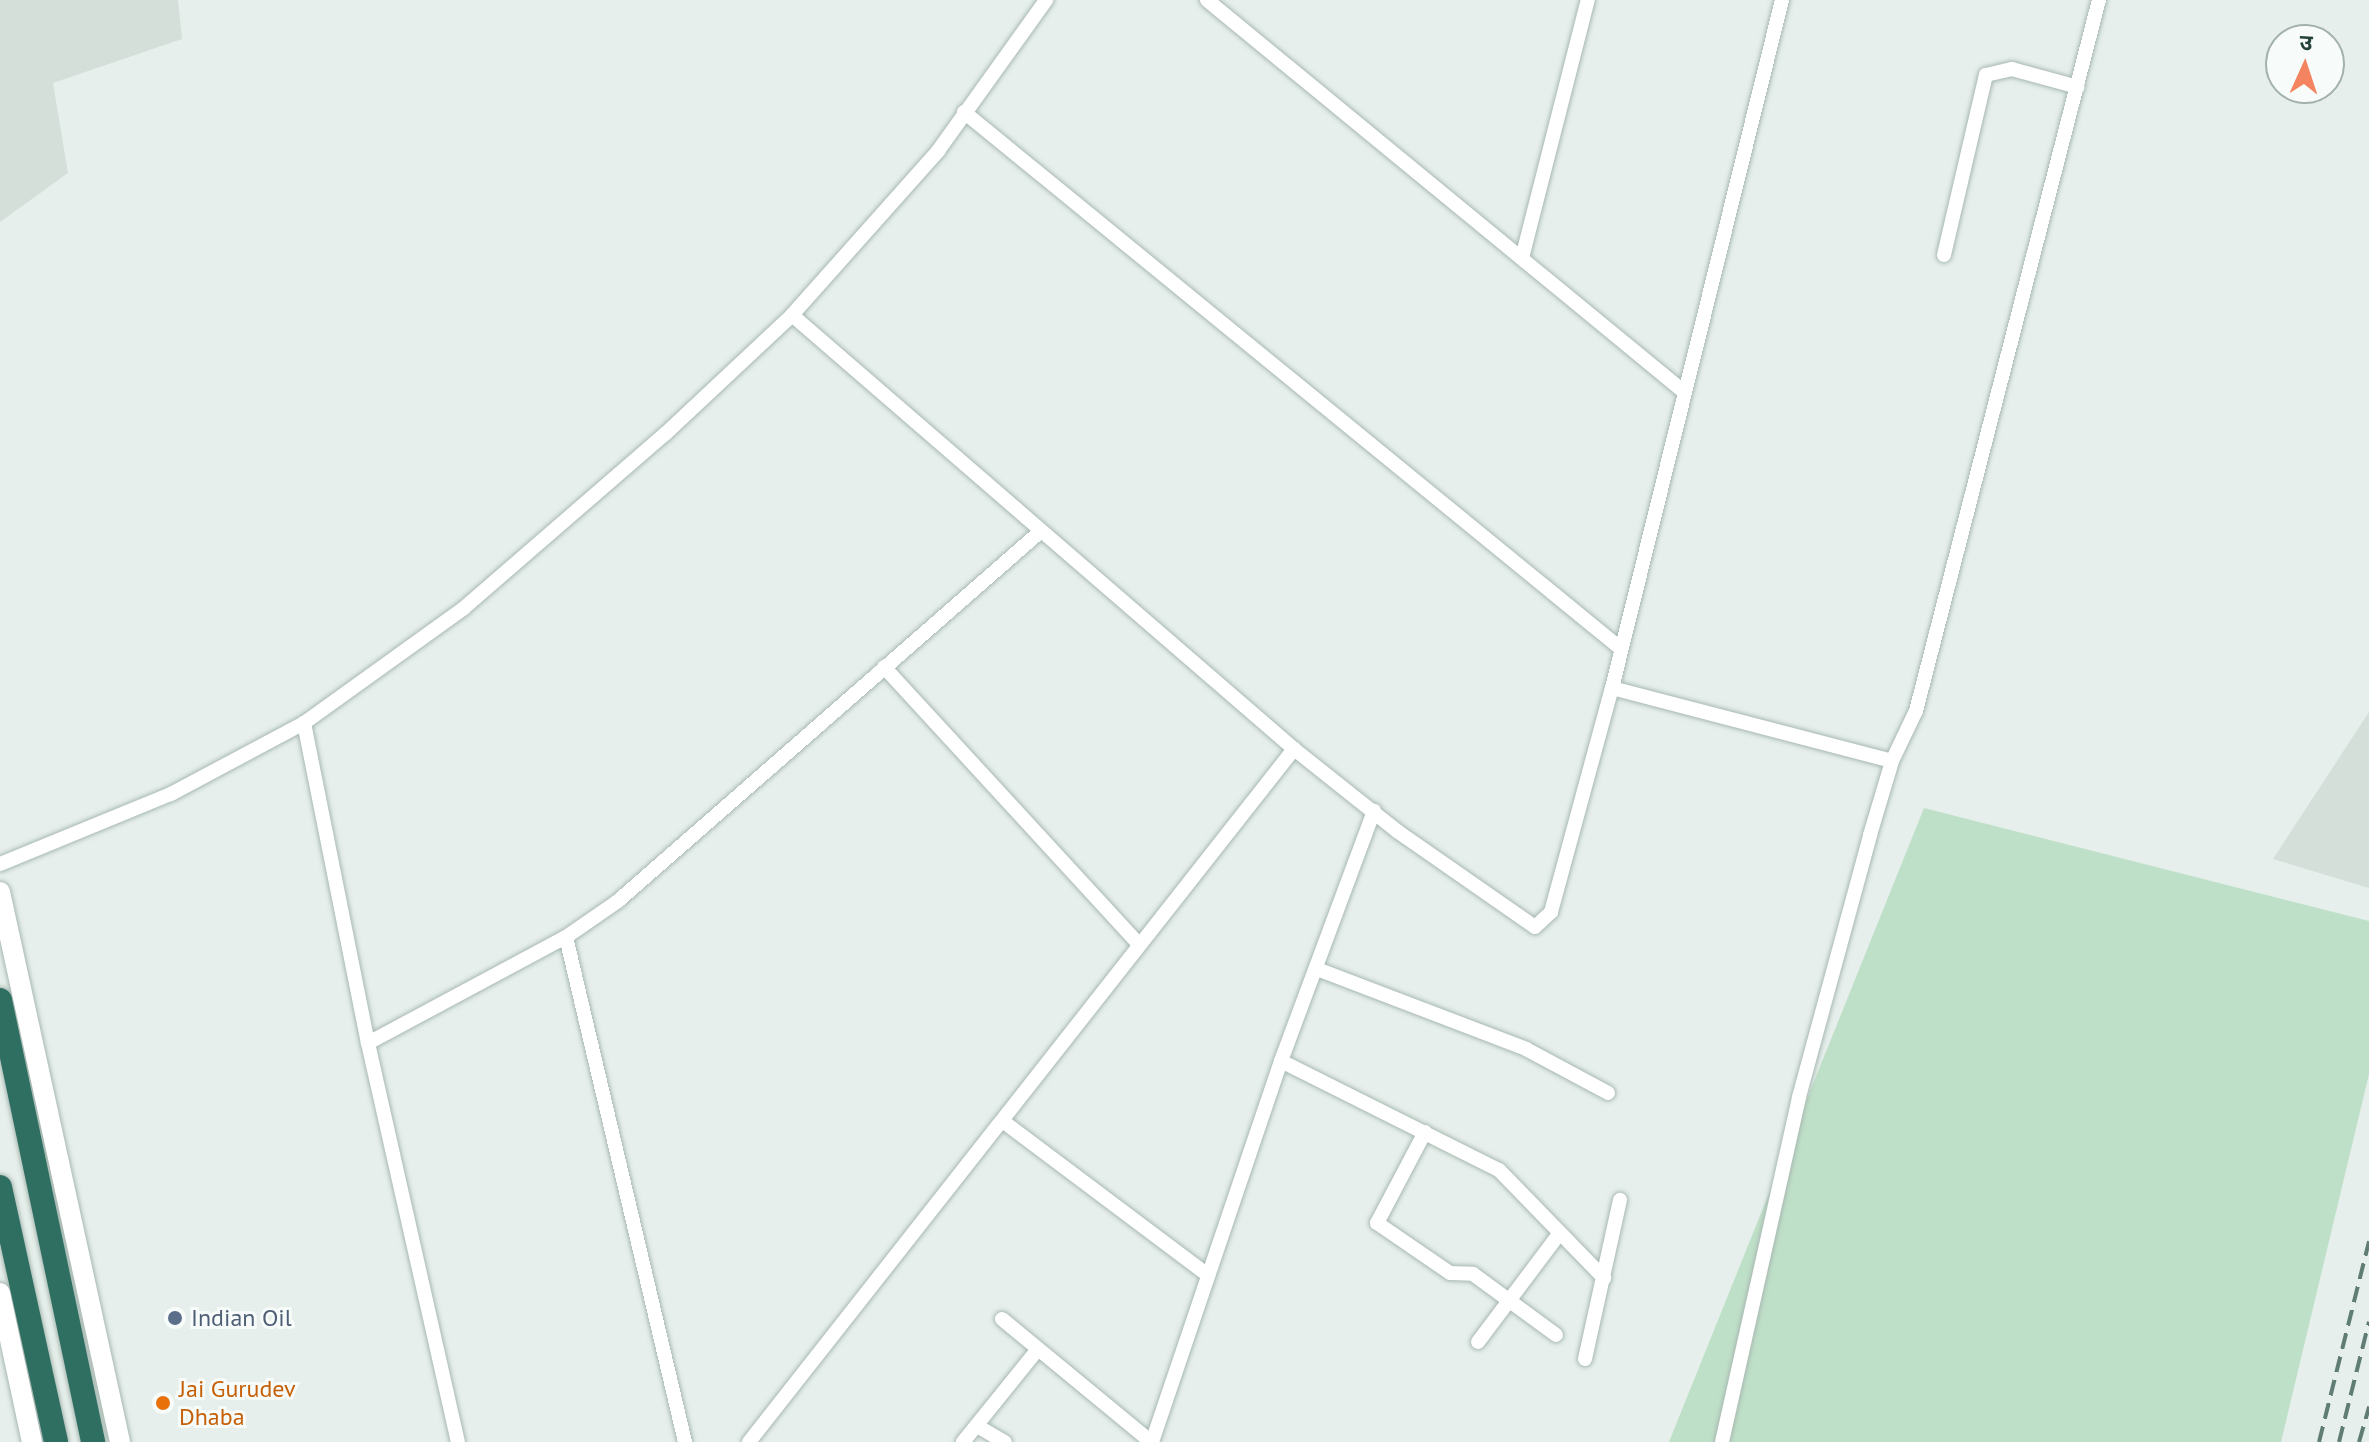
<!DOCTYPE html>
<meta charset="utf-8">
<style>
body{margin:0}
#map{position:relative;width:2369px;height:1442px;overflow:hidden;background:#e6efeb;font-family:"PT Sans","Noto Sans Devanagari",sans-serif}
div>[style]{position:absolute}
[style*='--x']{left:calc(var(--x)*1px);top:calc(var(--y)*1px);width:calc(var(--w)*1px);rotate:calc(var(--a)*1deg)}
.built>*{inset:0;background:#d4dfda}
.green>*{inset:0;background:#bfe0c8}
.roads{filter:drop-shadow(0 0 2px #a8b8b2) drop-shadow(0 0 2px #a8b8b2)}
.street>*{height:14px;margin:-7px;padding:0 7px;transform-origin:7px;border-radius:7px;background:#fff}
.secondary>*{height:20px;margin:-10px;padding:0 10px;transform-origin:10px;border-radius:10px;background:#fff}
.highway>*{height:24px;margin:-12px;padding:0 12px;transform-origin:12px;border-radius:12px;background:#2f6f62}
.rail>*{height:4px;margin-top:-2px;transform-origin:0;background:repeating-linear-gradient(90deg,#5f7d75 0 16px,transparent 0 24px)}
.dots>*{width:22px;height:22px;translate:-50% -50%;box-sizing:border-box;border:4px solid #f7fbf9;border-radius:50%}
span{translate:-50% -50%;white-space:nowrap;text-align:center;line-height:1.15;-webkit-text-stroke:6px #f7fbf9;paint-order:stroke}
.service-label{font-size:24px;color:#4e5e75}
.left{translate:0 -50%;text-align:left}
.food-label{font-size:24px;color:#c56008}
.north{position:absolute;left:2265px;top:24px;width:80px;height:80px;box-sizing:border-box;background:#f7fbf9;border:2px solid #a3b1ad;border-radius:50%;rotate:3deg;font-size:22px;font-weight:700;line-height:32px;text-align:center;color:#24423a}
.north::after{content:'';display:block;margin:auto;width:28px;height:36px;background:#f4845f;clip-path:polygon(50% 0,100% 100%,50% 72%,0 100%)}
</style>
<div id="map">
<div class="built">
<div style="clip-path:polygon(0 0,178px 0,182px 39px,53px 83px,68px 173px,0 222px)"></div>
<div style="clip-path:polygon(2369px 712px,2369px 888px,2273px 859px)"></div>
</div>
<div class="green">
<div style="clip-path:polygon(1924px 808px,2369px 921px,2369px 1074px,2281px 1442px,1669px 1442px)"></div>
</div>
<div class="roads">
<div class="street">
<div style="--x:1207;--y:0;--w:616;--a:39.4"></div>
<div style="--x:964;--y:112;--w:847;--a:39.25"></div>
<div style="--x:1944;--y:255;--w:185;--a:-76.9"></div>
<div style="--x:1986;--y:75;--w:27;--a:-13"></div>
<div style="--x:2012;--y:69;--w:68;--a:15.3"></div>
<div style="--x:1522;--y:258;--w:266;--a:-75.7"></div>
<div style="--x:792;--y:315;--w:664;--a:40.84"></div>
<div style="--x:1294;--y:749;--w:132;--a:38.5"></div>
<div style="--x:1397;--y:831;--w:168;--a:34.8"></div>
<div style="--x:1535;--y:927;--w:22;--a:-43"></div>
<div style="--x:1551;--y:912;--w:232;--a:-74.8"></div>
<div style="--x:1612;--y:688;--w:709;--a:-76.12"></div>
<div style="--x:884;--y:667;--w:377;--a:47.4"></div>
<div style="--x:1612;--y:688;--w:289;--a:14.6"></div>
<div style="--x:304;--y:723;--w:326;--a:78.7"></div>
<div style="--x:368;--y:1043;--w:409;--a:77.3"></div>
<div style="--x:0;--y:864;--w:185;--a:-22.3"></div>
<div style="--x:171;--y:794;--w:151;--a:-28.1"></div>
<div style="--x:304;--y:723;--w:197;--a:-35.7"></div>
<div style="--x:464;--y:608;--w:266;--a:-40.9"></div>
<div style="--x:665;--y:434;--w:174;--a:-43.1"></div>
<div style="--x:792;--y:315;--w:220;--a:-48.3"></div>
<div style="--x:938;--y:151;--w:186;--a:-54.4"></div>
<div style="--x:566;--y:937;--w:519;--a:76.74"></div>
<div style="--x:1317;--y:969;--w:224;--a:20.9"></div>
<div style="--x:1526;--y:1049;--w:93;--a:28.2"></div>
<div style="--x:368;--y:1043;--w:225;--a:-28.2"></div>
<div style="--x:566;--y:937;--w:63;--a:-34.7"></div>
<div style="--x:618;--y:901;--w:562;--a:-41.18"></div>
<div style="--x:1281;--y:1061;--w:244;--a:26.6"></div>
<div style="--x:1499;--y:1170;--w:151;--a:45.8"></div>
<div style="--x:1004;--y:1122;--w:255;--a:36.9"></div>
<div style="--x:1425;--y:1132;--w:103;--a:117.8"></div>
<div style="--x:1377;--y:1223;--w:88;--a:34.4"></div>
<div style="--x:1450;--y:1273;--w:23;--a:2"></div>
<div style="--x:1473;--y:1274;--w:103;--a:36.3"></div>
<div style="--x:1002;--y:1319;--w:193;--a:39.5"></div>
<div style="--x:1478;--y:1342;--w:135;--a:-53.1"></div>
<div style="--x:1585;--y:1359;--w:163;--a:-77.6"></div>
<div style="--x:977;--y:1426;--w:32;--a:30"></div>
<div style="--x:749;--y:1442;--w:882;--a:-51.82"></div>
<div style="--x:963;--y:1442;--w:119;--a:-51.1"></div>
<div style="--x:1152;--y:1442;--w:402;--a:-71.3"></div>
<div style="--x:1281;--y:1061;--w:267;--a:-69.6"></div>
<div style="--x:1722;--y:1442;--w:353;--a:-77.4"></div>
<div style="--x:1799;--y:1097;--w:271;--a:-74.8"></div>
<div style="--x:1870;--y:835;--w:77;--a:-73.4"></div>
<div style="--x:1892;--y:761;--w:55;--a:-64.4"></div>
<div style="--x:1916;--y:711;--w:734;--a:-75.57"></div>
</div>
<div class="secondary">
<div style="--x:0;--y:892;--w:563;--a:77.69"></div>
<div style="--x:0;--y:1293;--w:152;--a:77.9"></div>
</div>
<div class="highway">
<div style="--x:0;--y:1000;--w:452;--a:78.1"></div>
<div style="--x:0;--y:1187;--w:261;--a:77.6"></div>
</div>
</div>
<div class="rail">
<div style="--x:2319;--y:1442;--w:207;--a:-76"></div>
<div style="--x:2339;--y:1442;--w:124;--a:-76"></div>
<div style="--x:2359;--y:1442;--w:37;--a:-74"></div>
</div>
<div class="dots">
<div style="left:175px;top:1318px;background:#5c6f8a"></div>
<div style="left:163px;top:1403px;background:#e8710a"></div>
</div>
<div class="service-label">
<span class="left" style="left:191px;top:1318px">Indian Oil</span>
</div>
<div class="food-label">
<span class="left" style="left:179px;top:1403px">Jai Gurudev<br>Dhaba</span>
</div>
<div class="north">उ</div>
</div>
